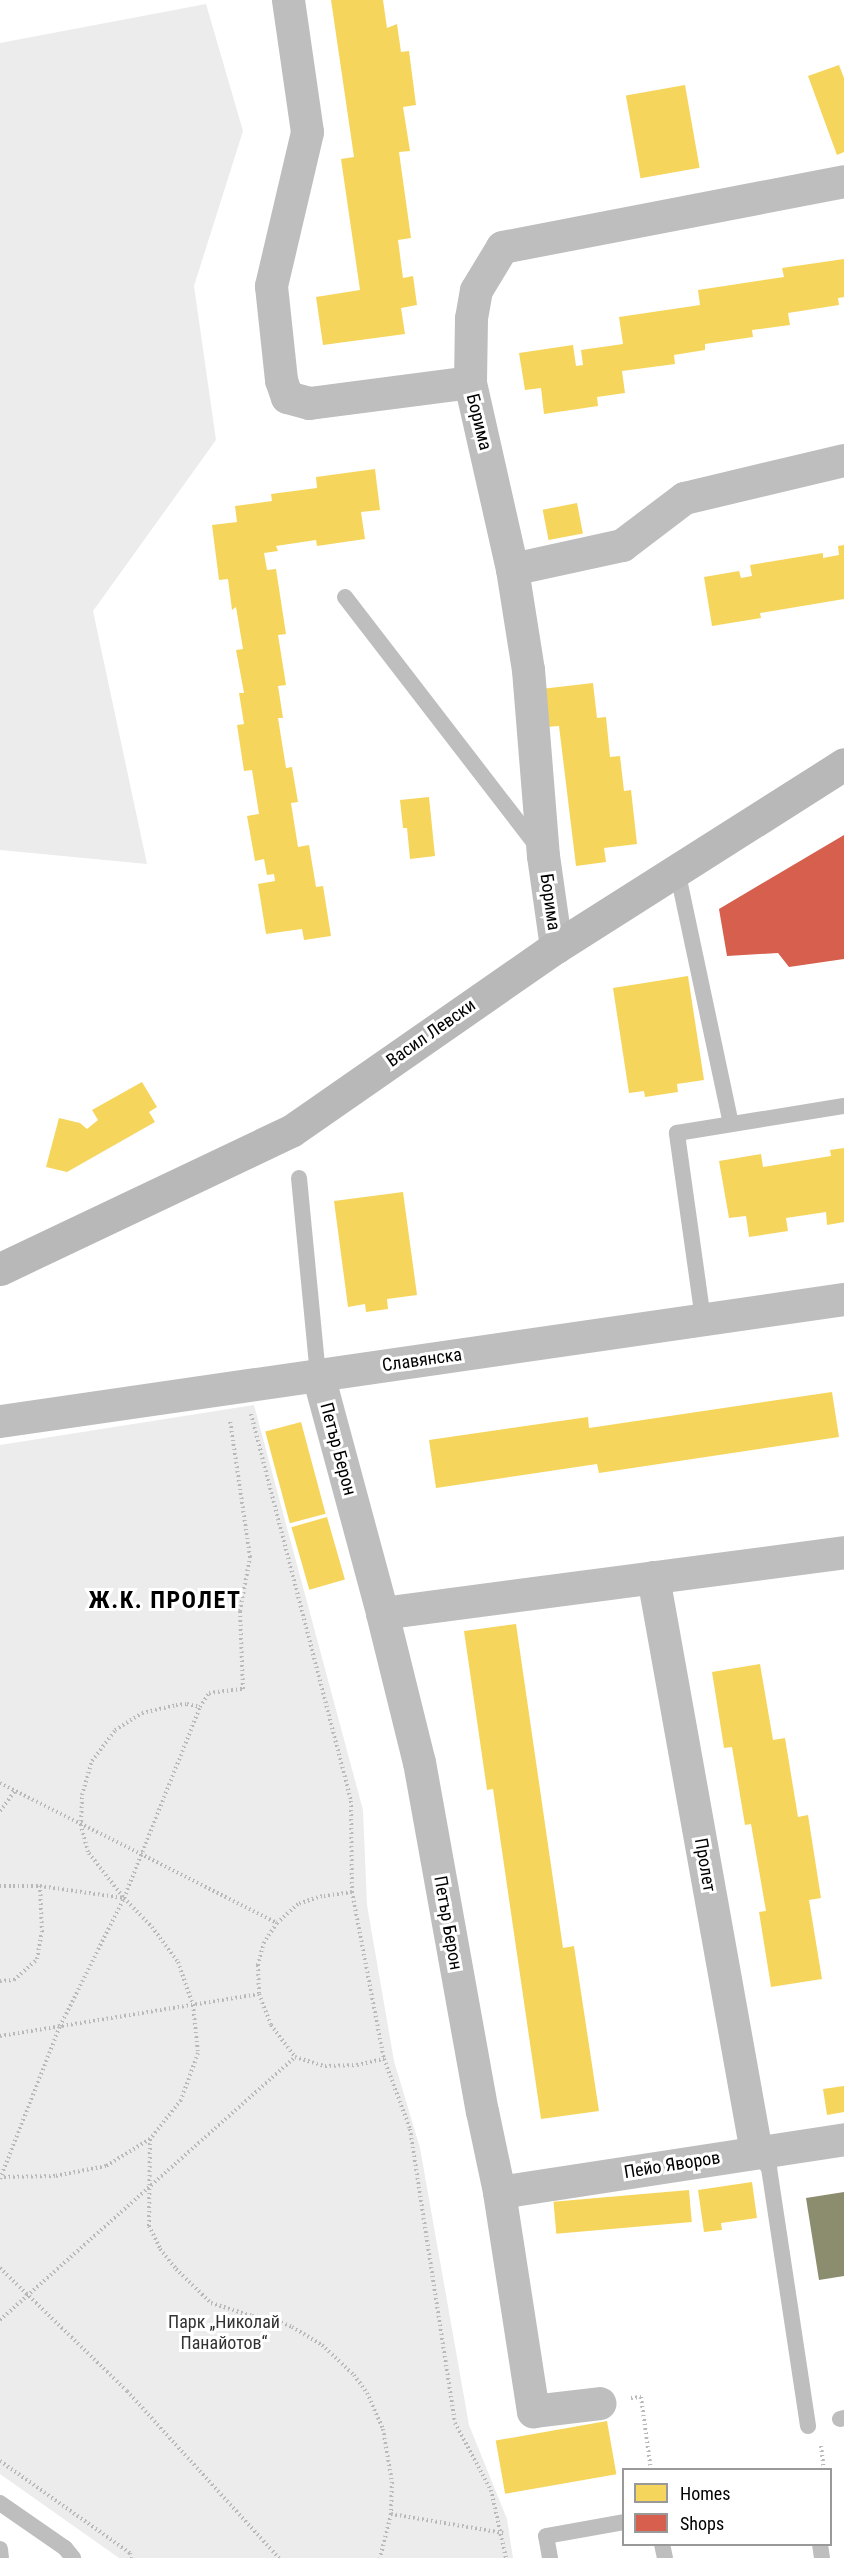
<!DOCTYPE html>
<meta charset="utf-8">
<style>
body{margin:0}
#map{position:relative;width:844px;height:2558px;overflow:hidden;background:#fff;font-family:"Roboto Condensed",sans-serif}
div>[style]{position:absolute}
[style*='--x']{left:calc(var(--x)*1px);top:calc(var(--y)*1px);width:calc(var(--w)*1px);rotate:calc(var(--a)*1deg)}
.green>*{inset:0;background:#ececec}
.homes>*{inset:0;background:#f6d55c;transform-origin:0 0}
.shops>*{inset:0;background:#d6604d}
.industry>*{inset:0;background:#8c8c6e}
.path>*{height:4px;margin-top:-2px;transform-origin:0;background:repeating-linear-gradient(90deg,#b9b9b9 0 1.5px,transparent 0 4.5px)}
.lane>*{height:16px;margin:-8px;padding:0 8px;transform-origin:8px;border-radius:8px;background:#bebebe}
.street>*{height:33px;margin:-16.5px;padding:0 16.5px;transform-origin:16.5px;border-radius:16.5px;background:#bebebe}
.secondary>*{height:33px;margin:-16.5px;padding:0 16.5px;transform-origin:16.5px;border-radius:16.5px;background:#b8b8b8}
span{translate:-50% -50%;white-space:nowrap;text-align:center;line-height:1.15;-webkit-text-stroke:6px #fff;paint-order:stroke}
.street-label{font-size:18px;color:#000}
.park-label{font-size:18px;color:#333}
.district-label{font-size:24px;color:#000;font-weight:700;letter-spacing:1.5px}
.legend{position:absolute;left:622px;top:2468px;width:210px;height:78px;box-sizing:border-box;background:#fff;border:2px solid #999;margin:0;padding:8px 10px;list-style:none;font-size:18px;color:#000}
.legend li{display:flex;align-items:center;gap:12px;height:30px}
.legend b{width:30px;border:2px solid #999}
</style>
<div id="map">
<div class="green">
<div style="clip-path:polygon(206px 4px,243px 131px,194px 286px,216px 440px,93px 611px,147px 864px,0 850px,0 43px)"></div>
<div style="clip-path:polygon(254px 1405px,363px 1810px,367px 1905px,394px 2061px,420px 2148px,469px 2425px,507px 2519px,513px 2558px,119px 2558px,0 2474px,0 1445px)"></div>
</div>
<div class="homes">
<div style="clip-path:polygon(331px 0,383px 0,387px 28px,397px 24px,401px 52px,409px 51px,416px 105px,403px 107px,410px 151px,399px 152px,411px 238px,398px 240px,403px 278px,413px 276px,417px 305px,401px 308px,405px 334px,323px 345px,316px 297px,360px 290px,341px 159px,354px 157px)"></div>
<div style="clip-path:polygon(839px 65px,844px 78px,844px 152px,837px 155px,808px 76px)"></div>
<div style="left:685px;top:85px;width:84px;height:60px;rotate:80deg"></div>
<div style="clip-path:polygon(844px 259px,844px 297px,838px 298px,839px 305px,788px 313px,790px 325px,752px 330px,753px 337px,705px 344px,705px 350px,674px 355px,675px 364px,622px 371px,625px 393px,597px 397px,598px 406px,544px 414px,541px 388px,525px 390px,519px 353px,573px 345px,576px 366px,583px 365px,581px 350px,623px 344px,619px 317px,700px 305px,698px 290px,784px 277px,782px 268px)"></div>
<div style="clip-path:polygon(375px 469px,380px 510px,361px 512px,365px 539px,317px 546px,316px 540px,276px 546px,278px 551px,264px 553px,267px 570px,276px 569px,286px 634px,278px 635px,286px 685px,278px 686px,283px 718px,278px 718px,286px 768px,292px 767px,298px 802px,291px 803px,298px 847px,309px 845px,316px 887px,323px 886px,331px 936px,304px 940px,302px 929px,266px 934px,258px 884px,275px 881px,274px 874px,267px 875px,264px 859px,255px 861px,247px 816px,259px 814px,252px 770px,244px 771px,237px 725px,244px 724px,239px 693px,244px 693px,236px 650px,243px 649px,236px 607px,232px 610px,228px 579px,219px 580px,212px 525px,237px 522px,235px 506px,272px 501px,271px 494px,317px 488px,316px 477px)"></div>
<div style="left:577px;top:503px;width:31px;height:35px;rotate:79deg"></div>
<div style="clip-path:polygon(844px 545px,844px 599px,760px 613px,761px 618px,712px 626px,704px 577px,739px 571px,741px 578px,752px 576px,750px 565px,823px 553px,823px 558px,839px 555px,838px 546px)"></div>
<div style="clip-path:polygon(593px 683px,597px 718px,606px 717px,610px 757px,620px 756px,624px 791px,631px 790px,637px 844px,604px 848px,606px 862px,576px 866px,559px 726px,546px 727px,541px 689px)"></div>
<div style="clip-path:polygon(429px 797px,435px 856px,410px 859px,407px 828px,403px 828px,400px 800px)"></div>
<div style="clip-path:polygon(688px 976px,704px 1080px,677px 1084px,678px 1092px,645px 1097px,644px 1091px,629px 1093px,613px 988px)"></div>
<div style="clip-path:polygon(142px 1082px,157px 1107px,149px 1112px,155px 1122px,67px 1172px,46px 1167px,59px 1118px,80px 1123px,87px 1129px,98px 1120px,92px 1110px)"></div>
<div style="clip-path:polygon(844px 1148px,844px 1222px,827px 1225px,826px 1212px,786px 1218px,788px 1231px,749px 1237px,746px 1216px,729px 1218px,719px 1161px,761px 1154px,763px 1167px,831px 1156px,830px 1150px)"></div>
<div style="clip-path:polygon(403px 1192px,417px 1295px,387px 1299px,388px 1309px,366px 1312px,365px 1304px,348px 1307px,334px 1201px)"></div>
<div style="clip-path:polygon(832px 1392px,839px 1437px,599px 1473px,597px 1464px,436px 1488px,429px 1440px,588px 1417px,589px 1428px)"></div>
<div style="left:301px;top:1422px;width:95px;height:37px;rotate:75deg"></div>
<div style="left:327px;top:1517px;width:65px;height:37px;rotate:74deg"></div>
<div style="clip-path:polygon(516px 1624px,563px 1948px,574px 1946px,599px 2111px,541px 2119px,493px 1789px,487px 1790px,464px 1631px)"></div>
<div style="clip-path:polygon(760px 1664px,773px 1740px,785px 1738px,798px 1817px,808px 1815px,821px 1898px,809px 1900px,822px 1979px,771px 1987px,759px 1912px,766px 1911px,751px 1824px,745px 1825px,732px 1747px,724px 1748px,712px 1672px)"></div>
<div style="clip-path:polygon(844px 2086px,844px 2112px,827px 2115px,823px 2089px)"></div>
<div style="clip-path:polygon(752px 2182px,757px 2218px,721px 2223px,722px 2230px,704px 2232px,698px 2190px)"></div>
<div style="left:689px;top:2190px;width:32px;height:136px;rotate:85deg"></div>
<div style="left:607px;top:2421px;width:54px;height:113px;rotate:80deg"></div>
</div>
<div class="shops">
<div style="clip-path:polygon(844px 835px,844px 959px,789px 967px,778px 953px,727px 956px,719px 909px)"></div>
</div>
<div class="industry">
<div style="clip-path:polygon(844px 2192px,844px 2276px,819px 2280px,806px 2198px)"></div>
</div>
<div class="path">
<div style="--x:251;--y:1414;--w:400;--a:75.5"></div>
<div style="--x:351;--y:1801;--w:91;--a:89.4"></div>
<div style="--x:352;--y:1892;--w:170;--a:79.2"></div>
<div style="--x:384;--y:2059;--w:75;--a:69.6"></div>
<div style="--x:410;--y:2129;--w:297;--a:81.3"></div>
<div style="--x:455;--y:2423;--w:76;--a:61.8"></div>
<div style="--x:491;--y:2490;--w:70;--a:77.6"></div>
<div style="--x:0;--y:1783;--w:310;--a:26.8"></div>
<div style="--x:0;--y:1811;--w:25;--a:-53"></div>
<div style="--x:0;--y:1886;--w:40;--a:0"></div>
<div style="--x:40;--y:1886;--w:85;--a:8.1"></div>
<div style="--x:124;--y:1898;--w:40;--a:46"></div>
<div style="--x:152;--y:1927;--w:44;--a:53.4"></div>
<div style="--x:178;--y:1962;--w:46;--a:70.8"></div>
<div style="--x:193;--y:2005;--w:48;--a:84.1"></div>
<div style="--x:198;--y:2053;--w:50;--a:109.9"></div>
<div style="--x:181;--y:2100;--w:50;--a:128.5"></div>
<div style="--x:150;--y:2139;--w:52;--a:148.5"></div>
<div style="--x:106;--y:2166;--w:52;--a:168.9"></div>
<div style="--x:55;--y:2176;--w:54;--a:178.9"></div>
<div style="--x:352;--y:1892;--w:30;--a:172"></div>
<div style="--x:322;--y:1896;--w:25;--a:162"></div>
<div style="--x:298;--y:1904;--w:28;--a:138"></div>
<div style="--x:277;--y:1923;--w:23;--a:124"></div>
<div style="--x:264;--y:1942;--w:24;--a:105"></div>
<div style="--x:258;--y:1965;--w:29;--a:88"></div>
<div style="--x:259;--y:1994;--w:33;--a:69"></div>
<div style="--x:271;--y:2025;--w:40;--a:53"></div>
<div style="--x:295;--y:2057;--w:31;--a:17"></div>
<div style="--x:325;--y:2066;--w:32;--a:-2"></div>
<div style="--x:357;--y:2065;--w:28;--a:-13"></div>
<div style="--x:123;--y:1897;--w:57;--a:-127.9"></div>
<div style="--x:88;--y:1852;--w:27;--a:-105"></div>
<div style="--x:81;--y:1826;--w:31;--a:-88"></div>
<div style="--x:82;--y:1795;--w:35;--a:-74"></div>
<div style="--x:92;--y:1761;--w:39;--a:-53"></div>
<div style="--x:115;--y:1730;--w:32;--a:-32"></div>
<div style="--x:142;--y:1713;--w:35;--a:-13"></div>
<div style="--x:176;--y:1705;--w:11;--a:-5"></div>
<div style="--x:187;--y:1704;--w:13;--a:13"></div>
<div style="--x:0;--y:1981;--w:14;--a:-4"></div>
<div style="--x:14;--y:1980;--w:31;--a:-42"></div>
<div style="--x:37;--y:1959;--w:27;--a:-80"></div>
<div style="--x:42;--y:1932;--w:46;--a:-92.5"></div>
<div style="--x:0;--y:2036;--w:262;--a:-9.2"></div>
<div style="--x:150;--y:2139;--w:87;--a:90.7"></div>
<div style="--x:149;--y:2226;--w:25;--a:64"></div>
<div style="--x:160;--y:2249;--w:26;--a:51"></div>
<div style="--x:176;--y:2269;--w:49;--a:44.2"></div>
<div style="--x:211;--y:2303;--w:43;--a:17.6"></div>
<div style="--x:252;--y:2316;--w:21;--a:8"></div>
<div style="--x:273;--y:2319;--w:21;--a:23"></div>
<div style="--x:292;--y:2327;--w:35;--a:31"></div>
<div style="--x:322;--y:2345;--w:44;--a:43.2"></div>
<div style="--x:354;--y:2375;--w:22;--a:54"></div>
<div style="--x:367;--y:2393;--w:39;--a:66"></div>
<div style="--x:383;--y:2429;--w:54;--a:80.4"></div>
<div style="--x:392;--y:2482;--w:32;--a:92"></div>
<div style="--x:391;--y:2514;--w:45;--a:104"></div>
<div style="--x:0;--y:2179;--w:164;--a:-68.6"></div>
<div style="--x:60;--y:2026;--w:143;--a:-63.4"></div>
<div style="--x:124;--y:1898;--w:206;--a:-68.3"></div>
<div style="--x:200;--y:1707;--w:17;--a:-57"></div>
<div style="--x:209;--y:1693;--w:34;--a:-7"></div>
<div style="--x:243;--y:1689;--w:78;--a:-92.2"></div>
<div style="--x:240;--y:1611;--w:55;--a:-79.5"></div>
<div style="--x:250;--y:1557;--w:138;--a:-98.3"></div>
<div style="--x:0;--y:2268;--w:177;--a:44.1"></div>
<div style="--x:127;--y:2391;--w:226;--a:47.7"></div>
<div style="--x:0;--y:2320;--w:395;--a:-41.7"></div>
<div style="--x:631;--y:2398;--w:10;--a:-6"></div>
<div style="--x:641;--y:2397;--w:74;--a:82.2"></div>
<div style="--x:821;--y:2446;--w:24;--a:83"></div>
<div style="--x:0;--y:2461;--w:159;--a:35.3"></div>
<div style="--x:130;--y:2553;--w:5;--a:79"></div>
<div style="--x:391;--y:2514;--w:114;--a:9.6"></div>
</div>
<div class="lane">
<div style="--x:345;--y:597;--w:317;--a:52.4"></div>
<div style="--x:677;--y:870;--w:259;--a:78"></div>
<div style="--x:299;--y:1178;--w:198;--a:84.5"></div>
<div style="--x:703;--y:1319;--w:188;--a:-98"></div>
<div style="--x:677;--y:1133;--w:169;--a:-9.2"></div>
<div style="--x:756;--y:2152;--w:21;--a:51"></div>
<div style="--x:769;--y:2168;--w:261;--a:81.4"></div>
<div style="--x:840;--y:2419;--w:4;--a:-14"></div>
<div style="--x:0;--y:2503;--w:79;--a:34.7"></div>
<div style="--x:65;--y:2548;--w:13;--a:51"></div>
<div style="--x:662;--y:2544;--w:14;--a:78"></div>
<div style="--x:820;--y:2544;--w:14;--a:82"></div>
<div style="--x:0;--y:2549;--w:9;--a:84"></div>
<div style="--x:550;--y:2558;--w:22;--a:-100"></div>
<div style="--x:546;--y:2536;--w:79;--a:-10.2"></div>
</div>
<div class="street">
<div style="--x:288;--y:0;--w:133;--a:81.8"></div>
<div style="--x:307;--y:132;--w:158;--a:103.2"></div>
<div style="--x:271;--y:286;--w:95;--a:83.9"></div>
<div style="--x:281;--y:380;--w:18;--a:71"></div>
<div style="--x:287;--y:397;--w:23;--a:15"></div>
<div style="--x:309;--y:403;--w:162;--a:-7.4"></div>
<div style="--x:512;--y:569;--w:113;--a:-12.3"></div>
<div style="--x:622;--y:545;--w:78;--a:-37.2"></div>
<div style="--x:684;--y:498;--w:164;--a:-13.4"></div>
<div style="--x:556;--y:947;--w:92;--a:-98.1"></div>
<div style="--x:543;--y:856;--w:187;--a:-94.6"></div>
<div style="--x:528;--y:670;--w:102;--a:-99"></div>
<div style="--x:512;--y:569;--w:192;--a:-102.7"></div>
<div style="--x:470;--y:382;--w:64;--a:-89.1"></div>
<div style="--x:471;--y:318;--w:28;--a:-80"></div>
<div style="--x:476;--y:290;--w:50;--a:-58.8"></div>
<div style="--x:502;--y:247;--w:348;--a:-10.9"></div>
<div style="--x:318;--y:1375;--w:246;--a:74.9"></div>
<div style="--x:382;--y:1613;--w:154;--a:76.1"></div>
<div style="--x:419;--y:1762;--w:355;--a:79.8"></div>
<div style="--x:482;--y:2111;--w:83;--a:78.1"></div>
<div style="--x:499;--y:2192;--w:222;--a:81.2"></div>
<div style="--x:533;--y:2411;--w:67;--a:-6.8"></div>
<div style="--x:0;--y:1421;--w:853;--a:-8.23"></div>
<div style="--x:653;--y:1577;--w:584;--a:79.84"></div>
<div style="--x:382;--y:1613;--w:466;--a:-7.5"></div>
<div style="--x:499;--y:2192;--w:349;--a:-8.7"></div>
</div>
<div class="secondary">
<div style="--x:0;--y:1269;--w:322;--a:-25.4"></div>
<div style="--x:291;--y:1131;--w:323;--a:-34.8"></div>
<div style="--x:556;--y:947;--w:341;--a:-32.4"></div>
</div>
<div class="street-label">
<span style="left:479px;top:422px;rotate:76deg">Борима</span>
<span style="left:550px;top:902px;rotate:82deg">Борима</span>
<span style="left:431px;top:1033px;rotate:-35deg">Васил Левски</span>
<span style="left:422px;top:1360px;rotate:-8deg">Славянска</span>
<span style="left:338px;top:1449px;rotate:75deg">Петър Берон</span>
<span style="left:705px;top:1865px;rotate:80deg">Пролет</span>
<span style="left:448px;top:1923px;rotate:80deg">Петър Берон</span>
<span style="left:672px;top:2165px;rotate:-9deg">Пейо Яворов</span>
</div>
<div class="park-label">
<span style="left:224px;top:2333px">Парк „Николай<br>Панайотов“</span>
</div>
<div class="district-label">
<span style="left:165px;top:1601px">Ж.К. ПРОЛЕТ</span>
</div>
<ul class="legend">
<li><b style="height:16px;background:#f6d55c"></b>Homes</li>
<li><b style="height:16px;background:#d6604d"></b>Shops</li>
</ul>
</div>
